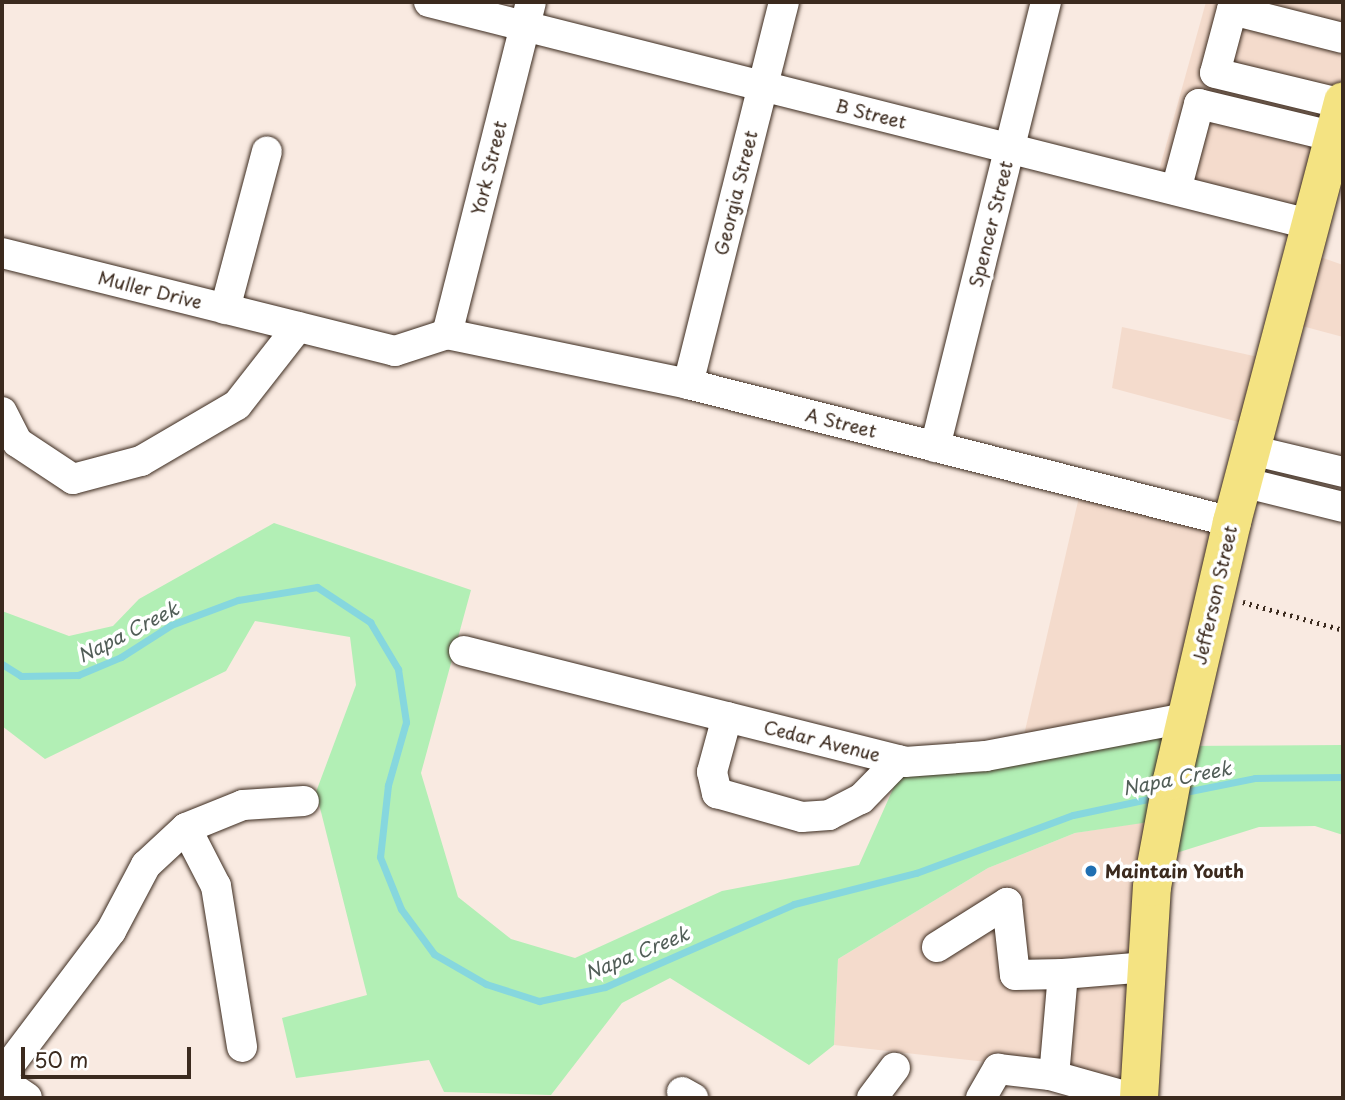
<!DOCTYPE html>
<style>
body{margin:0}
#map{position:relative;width:1345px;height:1100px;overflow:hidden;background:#f9eae1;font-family:"Playpen Sans",sans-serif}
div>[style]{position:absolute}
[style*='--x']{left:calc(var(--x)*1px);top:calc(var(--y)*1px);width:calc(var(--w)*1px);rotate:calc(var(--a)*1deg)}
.built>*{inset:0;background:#f4dbcc}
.green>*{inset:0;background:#b2efb5}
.stream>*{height:7px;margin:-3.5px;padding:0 3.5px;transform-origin:3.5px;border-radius:3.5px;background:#86d7de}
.path>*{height:4.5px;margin-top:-2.25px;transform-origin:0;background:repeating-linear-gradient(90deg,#3b2a1e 0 2px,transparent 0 7px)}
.roads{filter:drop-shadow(0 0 2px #3b2a1e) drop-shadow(0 0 2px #3b2a1e)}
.minor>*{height:30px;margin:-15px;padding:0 15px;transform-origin:15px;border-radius:15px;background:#fff}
.major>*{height:38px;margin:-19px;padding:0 19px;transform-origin:19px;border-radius:19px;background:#f4e382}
.dots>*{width:19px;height:19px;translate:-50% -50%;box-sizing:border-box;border:4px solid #fff;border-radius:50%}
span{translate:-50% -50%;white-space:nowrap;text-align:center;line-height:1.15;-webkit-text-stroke:7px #fff;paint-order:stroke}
.street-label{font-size:18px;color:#3b2a1e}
.poi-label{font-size:18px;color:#3b2a1e;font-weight:700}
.left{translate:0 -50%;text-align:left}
.water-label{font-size:19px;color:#525e58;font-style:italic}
.frame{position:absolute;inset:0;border:4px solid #3b2a1e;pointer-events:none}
.scale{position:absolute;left:21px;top:1047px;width:170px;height:32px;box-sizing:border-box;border:4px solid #3b2a1e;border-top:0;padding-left:9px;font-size:21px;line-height:24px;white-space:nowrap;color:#3b2a1e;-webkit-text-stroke:5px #fff;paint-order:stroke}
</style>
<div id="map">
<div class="built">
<div style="clip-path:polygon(1206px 2px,1343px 2px,1343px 101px,1313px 225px,1155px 185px)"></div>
<div style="clip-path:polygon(1306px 252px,1343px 265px,1343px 337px,1287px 322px)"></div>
<div style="clip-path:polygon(1122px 327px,1276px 361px,1257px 427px,1112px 388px)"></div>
<div style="clip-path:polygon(1082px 484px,1232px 522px,1187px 706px,1021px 748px)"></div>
<div style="clip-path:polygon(1163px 819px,1141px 1079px,834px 1045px,838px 959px,988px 868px,1075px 833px)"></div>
</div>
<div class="green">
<div style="clip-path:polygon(274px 523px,471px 590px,421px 773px,458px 897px,511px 939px,575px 958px,722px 891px,859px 865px,905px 762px,1187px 706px,1179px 746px,1343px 745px,1343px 835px,1315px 826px,1259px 827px,1157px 859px,1163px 820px,1075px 833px,988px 868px,838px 959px,834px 1045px,809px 1065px,670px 978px,622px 1003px,551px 1095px,444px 1092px,429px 1060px,296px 1078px,282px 1018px,367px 995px,316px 792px,356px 685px,350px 637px,255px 621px,226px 671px,45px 759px,2px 726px,2px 611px,69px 636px,113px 626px,139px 599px)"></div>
</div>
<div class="stream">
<div style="--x:2;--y:664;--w:22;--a:32"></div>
<div style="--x:21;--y:676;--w:57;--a:-1"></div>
<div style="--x:78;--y:675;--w:47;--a:-22.7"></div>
<div style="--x:121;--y:657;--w:59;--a:-32.6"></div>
<div style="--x:171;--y:625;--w:72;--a:-20.5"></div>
<div style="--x:238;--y:600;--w:80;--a:-9.3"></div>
<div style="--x:317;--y:587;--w:64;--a:33.4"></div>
<div style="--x:370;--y:622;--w:55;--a:59.2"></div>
<div style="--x:398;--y:669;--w:54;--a:81.4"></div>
<div style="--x:406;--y:722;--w:66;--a:105.9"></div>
<div style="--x:388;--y:785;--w:72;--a:96.3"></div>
<div style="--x:380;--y:857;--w:56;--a:68"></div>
<div style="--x:401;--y:909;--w:56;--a:53.7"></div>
<div style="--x:434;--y:954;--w:60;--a:30"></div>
<div style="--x:486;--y:984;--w:56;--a:17.8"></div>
<div style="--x:539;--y:1001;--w:67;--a:-12"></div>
<div style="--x:605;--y:987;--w:206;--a:-23.7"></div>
<div style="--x:794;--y:904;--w:126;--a:-14.3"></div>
<div style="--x:916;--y:873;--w:167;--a:-20.3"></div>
<div style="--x:1073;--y:815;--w:87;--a:-12"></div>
<div style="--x:1180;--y:793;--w:76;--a:-11.3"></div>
<div style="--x:1255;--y:778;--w:88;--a:-0.7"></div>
</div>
<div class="path">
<div style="--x:1243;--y:602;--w:104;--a:15.6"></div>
</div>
<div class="roads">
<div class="minor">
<div style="--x:429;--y:2;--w:912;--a:14.16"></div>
<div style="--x:1234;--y:2;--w:73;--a:105"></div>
<div style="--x:1215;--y:73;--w:132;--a:13.6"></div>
<div style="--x:1232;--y:10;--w:114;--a:14.2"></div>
<div style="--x:1176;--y:190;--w:89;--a:-75"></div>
<div style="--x:1199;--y:104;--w:140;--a:13.6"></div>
<div style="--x:2;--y:253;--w:405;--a:14"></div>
<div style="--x:395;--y:351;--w:55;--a:-18.1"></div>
<div style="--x:447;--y:334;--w:246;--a:11.7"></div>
<div style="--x:688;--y:384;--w:561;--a:14.23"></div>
<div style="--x:225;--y:309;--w:163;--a:-75.1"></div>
<div style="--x:447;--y:334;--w:342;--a:-75.8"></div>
<div style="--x:688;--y:384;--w:394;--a:-75.9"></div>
<div style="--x:2;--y:412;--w:34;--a:63"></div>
<div style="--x:17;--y:442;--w:67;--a:33.5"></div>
<div style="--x:73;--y:479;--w:70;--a:-14.8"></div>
<div style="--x:141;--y:461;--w:111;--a:-30.3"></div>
<div style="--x:237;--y:405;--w:99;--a:-52"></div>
<div style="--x:935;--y:447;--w:459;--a:-76"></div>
<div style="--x:1251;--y:450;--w:95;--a:13.4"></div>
<div style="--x:1242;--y:482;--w:104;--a:13.9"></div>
<div style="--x:464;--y:651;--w:455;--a:14.1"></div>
<div style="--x:905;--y:762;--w:81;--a:-4.2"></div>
<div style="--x:986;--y:756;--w:203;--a:-10.8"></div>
<div style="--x:727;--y:717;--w:57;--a:105.3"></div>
<div style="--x:712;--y:772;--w:22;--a:77"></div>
<div style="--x:717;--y:793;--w:88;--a:15.8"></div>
<div style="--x:802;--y:817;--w:27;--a:-4"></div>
<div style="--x:829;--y:815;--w:36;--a:-27"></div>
<div style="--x:861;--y:799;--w:54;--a:-45.7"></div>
<div style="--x:186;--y:828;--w:65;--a:62.7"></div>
<div style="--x:216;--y:886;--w:163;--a:80.8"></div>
<div style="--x:937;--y:947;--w:83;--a:-32.2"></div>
<div style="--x:1007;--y:903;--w:72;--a:83.7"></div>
<div style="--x:1015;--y:975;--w:48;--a:-1.2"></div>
<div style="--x:1055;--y:1065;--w:91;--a:-85"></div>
<div style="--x:1063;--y:974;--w:84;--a:-4.8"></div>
<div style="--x:2;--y:1075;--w:181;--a:-52.9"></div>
<div style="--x:111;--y:931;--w:75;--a:-62.1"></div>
<div style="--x:146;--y:865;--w:54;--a:-42.8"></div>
<div style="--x:186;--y:828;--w:61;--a:-22"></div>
<div style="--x:243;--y:805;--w:61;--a:-3.8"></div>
<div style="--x:2;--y:1081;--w:30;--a:34"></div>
<div style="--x:682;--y:1092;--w:13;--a:29"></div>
<div style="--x:872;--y:1098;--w:38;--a:-53"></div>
<div style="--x:981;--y:1098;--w:34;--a:-60"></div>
<div style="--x:998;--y:1069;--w:52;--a:6.6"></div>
<div style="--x:1050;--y:1075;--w:85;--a:15.7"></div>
</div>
<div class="major">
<div style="--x:1139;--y:1098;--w:211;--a:-86.5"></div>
<div style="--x:1152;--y:887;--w:109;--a:-79.4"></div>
<div style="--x:1172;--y:780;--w:265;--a:-76.9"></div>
<div style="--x:1232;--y:522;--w:435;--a:-75.2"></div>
</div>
</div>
<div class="dots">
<div style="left:1091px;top:871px;background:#1f6fb2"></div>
</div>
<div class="street-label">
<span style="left:871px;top:114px;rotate:14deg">B Street</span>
<span style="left:489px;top:168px;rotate:-76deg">York Street</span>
<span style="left:736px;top:193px;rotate:-76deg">Georgia Street</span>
<span style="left:991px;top:224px;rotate:-76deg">Spencer Street</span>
<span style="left:150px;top:290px;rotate:14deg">Muller Drive</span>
<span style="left:841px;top:423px;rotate:14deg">A Street</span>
<span style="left:1215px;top:595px;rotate:-77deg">Jefferson Street</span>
<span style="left:822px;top:741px;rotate:14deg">Cedar Avenue</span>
</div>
<div class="poi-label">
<span class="left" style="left:1105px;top:871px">Maintain Youth</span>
</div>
<div class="water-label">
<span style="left:128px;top:632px;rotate:-27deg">Napa Creek</span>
<span style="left:1177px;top:778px;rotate:-11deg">Napa Creek</span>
<span style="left:637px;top:953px;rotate:-22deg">Napa Creek</span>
</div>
<div class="frame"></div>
<div class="scale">50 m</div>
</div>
